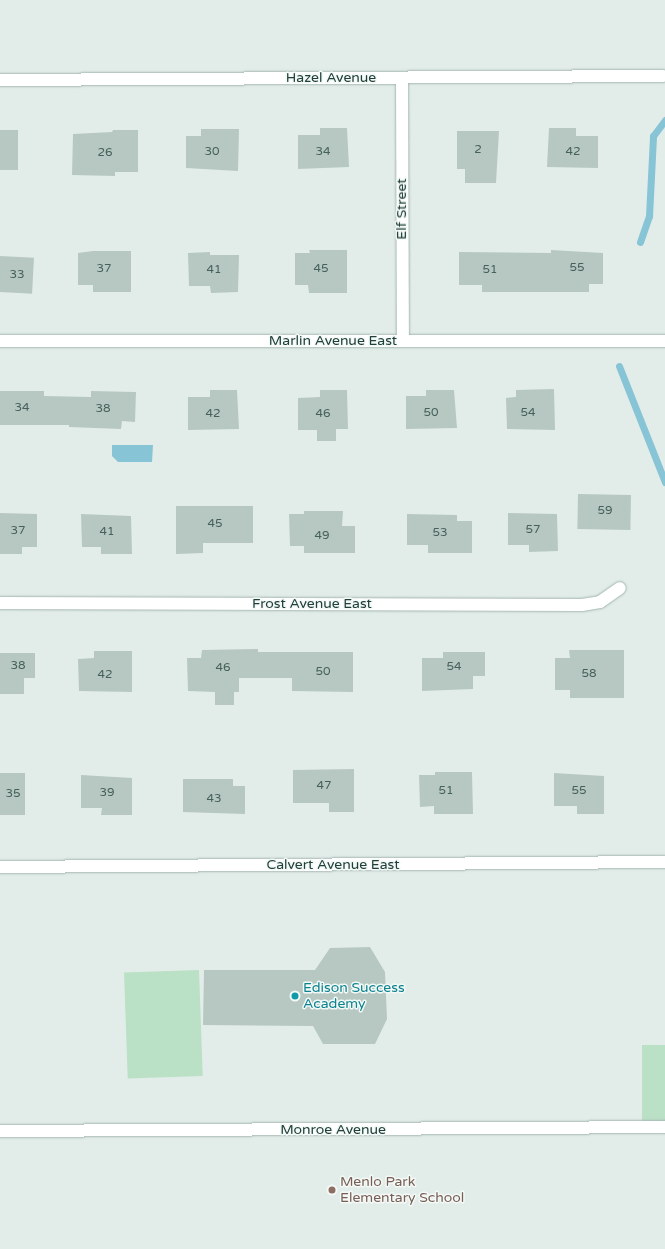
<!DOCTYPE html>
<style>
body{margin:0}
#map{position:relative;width:665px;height:1249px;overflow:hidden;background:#e2ede9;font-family:"Varela Round",sans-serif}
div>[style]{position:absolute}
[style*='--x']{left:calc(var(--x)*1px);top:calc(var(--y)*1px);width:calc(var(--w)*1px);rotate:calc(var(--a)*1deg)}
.green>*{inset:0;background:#bae0c6;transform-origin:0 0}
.water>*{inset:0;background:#87c4d5}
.stream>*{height:7px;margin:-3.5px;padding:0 3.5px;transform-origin:3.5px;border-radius:3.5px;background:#87c4d5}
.building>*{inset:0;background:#b7c8c2;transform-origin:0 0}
.roads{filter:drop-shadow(0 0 1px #a4b5b1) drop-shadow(0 0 1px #a4b5b1)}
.minor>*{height:12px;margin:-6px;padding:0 6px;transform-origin:6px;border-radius:6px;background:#fff}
.dots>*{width:11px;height:11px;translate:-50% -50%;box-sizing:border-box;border:2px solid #f3f9f7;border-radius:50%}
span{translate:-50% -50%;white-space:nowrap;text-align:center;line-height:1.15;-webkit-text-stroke:3px #f3f9f7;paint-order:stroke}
.number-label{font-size:12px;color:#46615b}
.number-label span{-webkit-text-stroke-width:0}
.street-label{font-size:14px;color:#213f39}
.culture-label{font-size:14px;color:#0d838f}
.left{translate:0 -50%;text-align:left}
.education-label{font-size:14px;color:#785e54}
</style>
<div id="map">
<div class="green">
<div style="left:199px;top:970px;width:106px;height:75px;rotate:88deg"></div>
<div style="left:642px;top:1045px;width:23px;height:83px"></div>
</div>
<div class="water">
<div style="clip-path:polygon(112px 445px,153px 445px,152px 462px,118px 462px,112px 456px)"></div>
</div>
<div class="stream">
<div style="--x:640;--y:242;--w:28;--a:-71"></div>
<div style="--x:649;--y:216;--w:80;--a:-87.1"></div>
<div style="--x:653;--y:136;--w:20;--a:-53"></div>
<div style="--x:619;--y:366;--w:125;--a:68.4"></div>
</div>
<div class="building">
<div style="clip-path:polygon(320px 128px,347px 128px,349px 167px,298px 169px,298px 135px,320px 135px)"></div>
<div style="clip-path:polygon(549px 128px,576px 128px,576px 136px,598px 136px,598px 168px,547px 167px)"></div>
<div style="clip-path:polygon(201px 129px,239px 129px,238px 171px,186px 168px,186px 136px,201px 136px)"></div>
<div style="left:0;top:130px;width:18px;height:40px"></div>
<div style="clip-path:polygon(113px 130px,138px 130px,138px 172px,115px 172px,115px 176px,72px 175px,73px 134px,112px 132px)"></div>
<div style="clip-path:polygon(457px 131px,499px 131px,496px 183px,465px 183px,465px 169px,457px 169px)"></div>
<div style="clip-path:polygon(309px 250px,347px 250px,347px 293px,309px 293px,308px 285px,295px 285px,295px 253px,310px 253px)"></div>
<div style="clip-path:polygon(551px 250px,603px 253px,603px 284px,589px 284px,589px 292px,482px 292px,482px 285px,459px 285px,459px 252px,551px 253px)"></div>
<div style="clip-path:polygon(93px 251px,131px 251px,131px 292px,93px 292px,93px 285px,78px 285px,78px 253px)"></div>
<div style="clip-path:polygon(210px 252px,210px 255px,239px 255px,238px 292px,211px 293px,210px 286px,189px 286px,188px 253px)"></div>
<div style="left:0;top:256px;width:34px;height:36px;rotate:3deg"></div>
<div style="clip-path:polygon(554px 389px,555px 430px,507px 429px,506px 398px,516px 397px,516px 390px)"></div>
<div style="clip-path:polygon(210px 390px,237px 390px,239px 429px,188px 430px,188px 397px,210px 397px)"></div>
<div style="clip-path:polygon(320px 390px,347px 390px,348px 429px,336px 429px,336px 441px,317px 441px,317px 430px,298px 430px,298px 398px,320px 397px)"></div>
<div style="clip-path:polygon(426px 390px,454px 390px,457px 428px,406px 429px,406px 396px,426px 396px)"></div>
<div style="clip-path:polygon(0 391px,44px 391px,44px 396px,91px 397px,91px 391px,136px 392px,135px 422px,122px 421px,121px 429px,69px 427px,69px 425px,0 425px)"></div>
<div style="left:578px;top:494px;width:53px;height:35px;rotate:1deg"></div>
<div style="clip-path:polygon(176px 506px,253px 506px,253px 543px,203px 543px,203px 553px,176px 554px)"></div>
<div style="clip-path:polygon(304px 511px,343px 511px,342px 526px,355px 526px,355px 553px,304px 553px,304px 546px,290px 546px,289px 514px,304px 514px)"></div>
<div style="clip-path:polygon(0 513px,37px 514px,37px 547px,22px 547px,22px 554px,0 554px)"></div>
<div style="clip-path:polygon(508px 513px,557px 514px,558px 551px,529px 552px,529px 545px,508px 545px)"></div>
<div style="clip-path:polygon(81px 514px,131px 516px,132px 554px,101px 554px,101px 547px,82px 547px)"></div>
<div style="clip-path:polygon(407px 514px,457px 515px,457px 521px,472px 521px,472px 553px,428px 553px,428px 545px,407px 545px)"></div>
<div style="clip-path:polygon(258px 649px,258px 652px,353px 652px,353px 692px,292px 691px,292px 678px,239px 678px,239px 692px,234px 692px,234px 705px,215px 705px,215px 692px,188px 691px,187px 658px,201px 658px,202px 650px)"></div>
<div style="clip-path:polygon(569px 650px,624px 650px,624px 698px,570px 698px,570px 690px,555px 690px,555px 658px,570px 658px)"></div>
<div style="clip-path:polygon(94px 651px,132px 651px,132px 692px,79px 691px,78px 659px,94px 658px)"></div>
<div style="clip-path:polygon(443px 652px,485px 652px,485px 676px,473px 676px,473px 689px,422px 691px,422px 658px,443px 658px)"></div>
<div style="clip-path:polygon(0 653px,35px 653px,35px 678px,24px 678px,24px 694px,0 694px)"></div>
<div style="clip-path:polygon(354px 769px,354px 812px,329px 812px,329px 803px,293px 803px,293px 770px)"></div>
<div style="clip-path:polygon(435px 772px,472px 772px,473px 814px,434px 814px,434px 806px,420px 807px,419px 775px,435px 775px)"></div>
<div style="left:0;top:773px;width:25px;height:42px"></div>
<div style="clip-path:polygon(554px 773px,604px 776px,604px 814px,577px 814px,577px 806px,554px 806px)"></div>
<div style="clip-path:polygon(81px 775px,132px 778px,132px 815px,101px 815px,102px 808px,81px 808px)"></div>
<div style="clip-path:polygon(183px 779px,233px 779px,233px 786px,245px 786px,245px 814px,183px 812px)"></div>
<div style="clip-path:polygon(370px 947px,385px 972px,387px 1019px,375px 1044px,323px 1044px,313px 1026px,203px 1025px,204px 970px,315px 970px,330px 948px)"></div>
</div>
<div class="roads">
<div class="minor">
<div style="--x:402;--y:78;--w:263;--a:89.8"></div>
<div style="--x:0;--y:80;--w:663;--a:-0.35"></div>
<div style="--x:0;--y:341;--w:665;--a:0"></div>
<div style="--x:0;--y:603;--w:582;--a:0.2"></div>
<div style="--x:582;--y:605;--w:18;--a:-9"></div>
<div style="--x:600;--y:602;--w:24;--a:-35"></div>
<div style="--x:0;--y:867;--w:665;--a:-0.43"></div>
<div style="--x:0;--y:1131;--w:665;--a:-0.34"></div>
</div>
</div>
<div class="dots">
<div style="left:295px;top:996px;background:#0f9aa8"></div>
<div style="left:332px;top:1190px;background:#8d6e63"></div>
</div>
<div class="number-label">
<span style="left:478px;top:150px">2</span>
<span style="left:212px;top:152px">30</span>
<span style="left:323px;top:152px">34</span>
<span style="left:573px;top:152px">42</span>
<span style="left:105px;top:153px">26</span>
<span style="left:577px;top:268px">55</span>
<span style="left:104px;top:269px">37</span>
<span style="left:321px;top:269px">45</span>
<span style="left:214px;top:270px">41</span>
<span style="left:490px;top:270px">51</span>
<span style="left:17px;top:275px">33</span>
<span style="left:22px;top:408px">34</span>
<span style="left:103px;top:409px">38</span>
<span style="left:431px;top:413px">50</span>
<span style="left:528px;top:413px">54</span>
<span style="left:213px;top:414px">42</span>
<span style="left:323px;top:414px">46</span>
<span style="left:605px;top:511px">59</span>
<span style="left:215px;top:524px">45</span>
<span style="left:533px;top:530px">57</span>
<span style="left:18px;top:531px">37</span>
<span style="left:107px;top:532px">41</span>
<span style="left:440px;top:533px">53</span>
<span style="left:322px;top:536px">49</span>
<span style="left:18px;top:666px">38</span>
<span style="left:454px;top:667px">54</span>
<span style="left:223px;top:668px">46</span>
<span style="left:323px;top:672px">50</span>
<span style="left:589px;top:674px">58</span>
<span style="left:105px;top:675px">42</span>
<span style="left:324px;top:786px">47</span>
<span style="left:446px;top:791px">51</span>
<span style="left:579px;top:791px">55</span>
<span style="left:107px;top:793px">39</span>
<span style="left:13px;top:794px">35</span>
<span style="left:214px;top:799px">43</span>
</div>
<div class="street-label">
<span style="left:331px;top:78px">Hazel Avenue</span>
<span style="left:402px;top:209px;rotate:-90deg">Elf Street</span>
<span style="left:333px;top:341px">Marlin Avenue East</span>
<span style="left:312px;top:604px">Frost Avenue East</span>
<span style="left:333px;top:865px">Calvert Avenue East</span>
<span style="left:333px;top:1130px">Monroe Avenue</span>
</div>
<div class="culture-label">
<span class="left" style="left:303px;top:996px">Edison Success<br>Academy</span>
</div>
<div class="education-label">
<span class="left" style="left:340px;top:1190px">Menlo Park<br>Elementary School</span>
</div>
</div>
